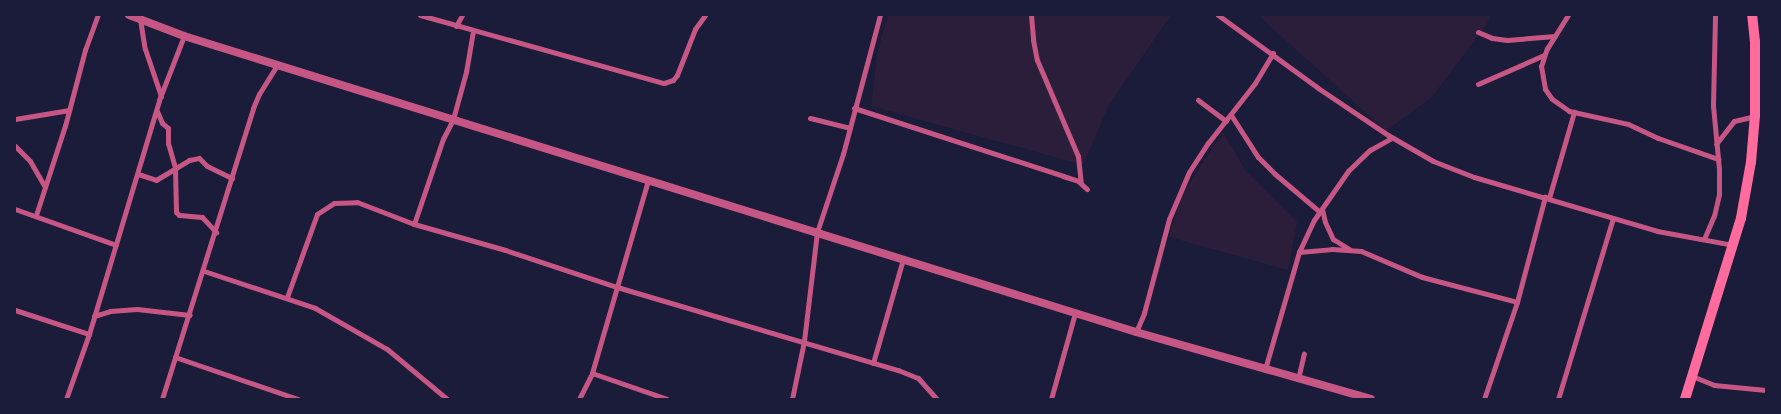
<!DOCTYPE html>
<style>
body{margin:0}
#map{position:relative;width:1781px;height:414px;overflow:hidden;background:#1b1b3a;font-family:Jost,sans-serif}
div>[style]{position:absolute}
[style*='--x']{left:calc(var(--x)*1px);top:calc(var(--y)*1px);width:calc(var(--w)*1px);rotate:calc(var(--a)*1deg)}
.green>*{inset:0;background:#2a1e3b}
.minor>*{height:5px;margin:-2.5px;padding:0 2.5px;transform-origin:2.5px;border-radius:2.5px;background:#c65784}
.tertiary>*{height:8px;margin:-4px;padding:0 4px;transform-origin:4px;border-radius:4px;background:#c65784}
.trunk>*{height:10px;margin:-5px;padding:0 5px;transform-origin:5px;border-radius:5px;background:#ff6b9d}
span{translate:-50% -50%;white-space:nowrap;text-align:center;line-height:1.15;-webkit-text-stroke:4px #1b1b3a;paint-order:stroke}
.frame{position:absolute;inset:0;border:16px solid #1b1b3a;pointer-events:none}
</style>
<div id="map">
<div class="green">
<div style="clip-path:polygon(888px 15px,1171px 15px,1109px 105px,1083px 165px,871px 106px,878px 50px)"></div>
<div style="clip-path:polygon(1258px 15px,1491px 15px,1487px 24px,1432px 97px,1386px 131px)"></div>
<div style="clip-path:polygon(1223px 132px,1245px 170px,1297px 222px,1288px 270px,1169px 237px,1181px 196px)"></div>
</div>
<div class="minor">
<div style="--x:420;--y:15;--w:253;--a:15.6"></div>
<div style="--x:664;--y:83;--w:9;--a:-18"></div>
<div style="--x:673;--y:80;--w:6;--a:-51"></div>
<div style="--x:677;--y:75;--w:49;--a:-68.6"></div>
<div style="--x:695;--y:29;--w:17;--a:-54"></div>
<div style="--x:1031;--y:15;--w:25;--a:85"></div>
<div style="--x:1033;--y:40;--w:20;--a:79"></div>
<div style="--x:1037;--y:60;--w:104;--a:66.9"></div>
<div style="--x:1078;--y:156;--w:27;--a:84"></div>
<div style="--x:1218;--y:15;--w:124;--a:36.1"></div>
<div style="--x:1318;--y:88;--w:84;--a:33.9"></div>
<div style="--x:1388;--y:135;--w:52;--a:30"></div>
<div style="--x:1433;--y:161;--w:44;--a:21.3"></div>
<div style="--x:1474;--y:177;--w:191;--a:16.4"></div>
<div style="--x:1657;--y:231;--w:77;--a:10.4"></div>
<div style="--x:1568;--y:15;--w:39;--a:122"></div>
<div style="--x:1547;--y:48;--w:19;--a:108"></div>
<div style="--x:1541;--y:66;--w:23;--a:80"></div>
<div style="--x:1545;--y:89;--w:12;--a:55"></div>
<div style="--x:1552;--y:99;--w:21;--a:35"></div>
<div style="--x:1569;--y:111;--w:60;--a:12.4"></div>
<div style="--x:1628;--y:124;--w:33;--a:25"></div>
<div style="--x:1658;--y:138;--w:64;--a:19.3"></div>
<div style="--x:140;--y:19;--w:30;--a:81"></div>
<div style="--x:145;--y:49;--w:50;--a:71.2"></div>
<div style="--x:456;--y:26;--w:13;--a:-61"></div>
<div style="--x:1478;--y:32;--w:15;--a:23"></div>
<div style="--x:1492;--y:38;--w:15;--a:8"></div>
<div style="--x:1507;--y:40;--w:48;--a:-4.8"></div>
<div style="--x:1478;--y:84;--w:72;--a:-23.7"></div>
<div style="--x:1198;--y:100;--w:35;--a:37"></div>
<div style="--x:854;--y:108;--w:220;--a:18"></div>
<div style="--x:1063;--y:176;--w:16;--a:18"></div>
<div style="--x:1078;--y:181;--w:12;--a:42"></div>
<div style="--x:157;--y:111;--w:13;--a:67"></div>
<div style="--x:162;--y:123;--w:8;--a:40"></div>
<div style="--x:168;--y:128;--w:15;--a:90"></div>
<div style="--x:168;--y:143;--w:26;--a:74"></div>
<div style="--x:175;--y:168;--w:44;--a:88.7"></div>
<div style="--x:176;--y:212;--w:4;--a:45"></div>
<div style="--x:179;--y:215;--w:23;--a:5"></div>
<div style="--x:202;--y:217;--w:21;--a:47"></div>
<div style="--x:1231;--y:115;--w:50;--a:57.3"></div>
<div style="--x:1258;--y:157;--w:24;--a:45"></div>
<div style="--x:1275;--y:174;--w:59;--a:40.2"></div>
<div style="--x:810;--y:118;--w:41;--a:14"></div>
<div style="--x:15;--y:119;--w:55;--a:-9.5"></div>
<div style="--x:1716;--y:144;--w:29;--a:-52"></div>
<div style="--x:1734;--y:121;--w:22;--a:-13"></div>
<div style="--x:15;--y:146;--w:21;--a:45"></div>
<div style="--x:30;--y:161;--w:30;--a:60"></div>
<div style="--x:138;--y:174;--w:19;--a:18"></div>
<div style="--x:156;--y:180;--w:39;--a:-31"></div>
<div style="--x:189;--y:160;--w:10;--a:-11"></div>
<div style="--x:199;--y:158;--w:11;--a:45"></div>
<div style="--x:207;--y:166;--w:28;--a:26"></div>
<div style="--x:1549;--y:198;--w:90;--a:-73.8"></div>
<div style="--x:15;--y:209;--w:107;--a:19.6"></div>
<div style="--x:1322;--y:209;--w:13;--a:77"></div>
<div style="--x:1325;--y:222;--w:19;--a:65"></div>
<div style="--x:1333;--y:239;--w:19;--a:32"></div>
<div style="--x:36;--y:215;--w:94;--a:-72"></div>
<div style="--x:65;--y:126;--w:79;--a:-75.3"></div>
<div style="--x:85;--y:50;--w:37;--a:-70"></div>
<div style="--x:414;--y:224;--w:90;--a:-71.2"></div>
<div style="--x:443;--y:139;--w:22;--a:-63"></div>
<div style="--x:453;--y:119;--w:49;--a:-74.5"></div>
<div style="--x:466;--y:72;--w:42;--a:-80.3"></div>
<div style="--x:1704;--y:239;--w:25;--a:-67"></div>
<div style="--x:1714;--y:216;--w:23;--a:-77"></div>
<div style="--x:1719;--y:194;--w:25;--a:-90"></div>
<div style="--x:1719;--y:169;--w:64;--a:-95.4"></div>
<div style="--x:1713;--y:105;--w:90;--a:-88.7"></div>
<div style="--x:1299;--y:252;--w:33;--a:-5"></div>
<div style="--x:1332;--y:249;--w:29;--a:4"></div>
<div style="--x:1361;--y:251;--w:66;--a:23.1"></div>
<div style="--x:1422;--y:277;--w:98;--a:14.7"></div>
<div style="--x:204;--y:271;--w:117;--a:18.4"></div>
<div style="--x:315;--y:308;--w:83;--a:29.7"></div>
<div style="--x:387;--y:349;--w:78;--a:39.8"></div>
<div style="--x:287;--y:297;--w:88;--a:-70.1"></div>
<div style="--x:317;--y:214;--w:20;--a:-33"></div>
<div style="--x:334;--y:203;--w:23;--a:-2"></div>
<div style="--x:357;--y:202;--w:61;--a:21.1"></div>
<div style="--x:414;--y:224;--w:95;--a:15.9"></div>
<div style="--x:505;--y:250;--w:118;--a:18.3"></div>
<div style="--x:617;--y:287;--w:293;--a:16.5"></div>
<div style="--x:898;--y:370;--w:22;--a:22"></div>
<div style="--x:918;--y:378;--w:28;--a:48"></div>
<div style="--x:15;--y:310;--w:78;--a:18"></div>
<div style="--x:94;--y:316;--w:17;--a:-17"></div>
<div style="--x:110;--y:311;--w:27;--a:-4"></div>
<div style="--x:137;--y:309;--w:53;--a:6.5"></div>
<div style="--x:1136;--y:332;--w:21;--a:-67"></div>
<div style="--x:1144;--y:313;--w:97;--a:-75.1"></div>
<div style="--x:1169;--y:219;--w:51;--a:-66.9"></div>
<div style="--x:1189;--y:172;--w:35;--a:-57"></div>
<div style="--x:1208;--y:143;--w:76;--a:-51.9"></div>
<div style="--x:1255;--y:83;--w:35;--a:-59"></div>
<div style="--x:175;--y:357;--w:130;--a:18.9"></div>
<div style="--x:873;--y:363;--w:108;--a:-73.9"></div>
<div style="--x:1265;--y:369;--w:122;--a:-73.8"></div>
<div style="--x:1299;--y:252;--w:35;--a:-65"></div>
<div style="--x:1314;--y:220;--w:60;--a:-55.2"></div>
<div style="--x:1348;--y:171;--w:30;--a:-44"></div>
<div style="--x:1370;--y:150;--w:25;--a:-29"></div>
<div style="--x:592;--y:373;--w:79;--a:19.1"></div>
<div style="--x:1692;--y:376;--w:24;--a:22"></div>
<div style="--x:1714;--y:385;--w:52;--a:5.5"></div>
<div style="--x:1298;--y:379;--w:26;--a:-77"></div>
<div style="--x:66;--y:399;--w:69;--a:-70.5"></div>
<div style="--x:89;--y:334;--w:244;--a:-73.3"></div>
<div style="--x:159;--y:100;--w:69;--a:-68.7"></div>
<div style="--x:162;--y:399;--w:305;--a:-72.6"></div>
<div style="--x:253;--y:108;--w:15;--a:-67"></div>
<div style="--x:259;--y:94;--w:34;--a:-58"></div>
<div style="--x:579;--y:399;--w:29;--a:-63"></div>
<div style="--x:592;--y:373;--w:201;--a:-73.8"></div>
<div style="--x:792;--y:399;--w:59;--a:-78.3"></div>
<div style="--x:804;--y:341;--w:110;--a:-83.2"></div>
<div style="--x:817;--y:232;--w:82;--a:-71.6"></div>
<div style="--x:843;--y:154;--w:144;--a:-75.1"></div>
<div style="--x:1051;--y:399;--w:89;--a:-74.4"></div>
<div style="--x:1484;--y:399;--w:102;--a:-71.2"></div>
<div style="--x:1517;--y:302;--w:109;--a:-75.1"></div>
<div style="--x:1558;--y:399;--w:189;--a:-73.1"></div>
</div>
<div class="tertiary">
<div style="--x:129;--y:15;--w:59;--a:20.9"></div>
<div style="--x:184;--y:36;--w:997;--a:17.27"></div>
<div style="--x:1136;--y:332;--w:244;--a:15.9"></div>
</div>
<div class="trunk">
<div style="--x:1685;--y:399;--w:189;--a:-72.8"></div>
<div style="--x:1741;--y:218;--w:57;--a:-79.9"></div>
<div style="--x:1751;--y:162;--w:47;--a:-85.1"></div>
<div style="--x:1755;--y:115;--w:73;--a:-90"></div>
<div style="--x:1755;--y:42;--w:27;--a:-96"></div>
</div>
<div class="frame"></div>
</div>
